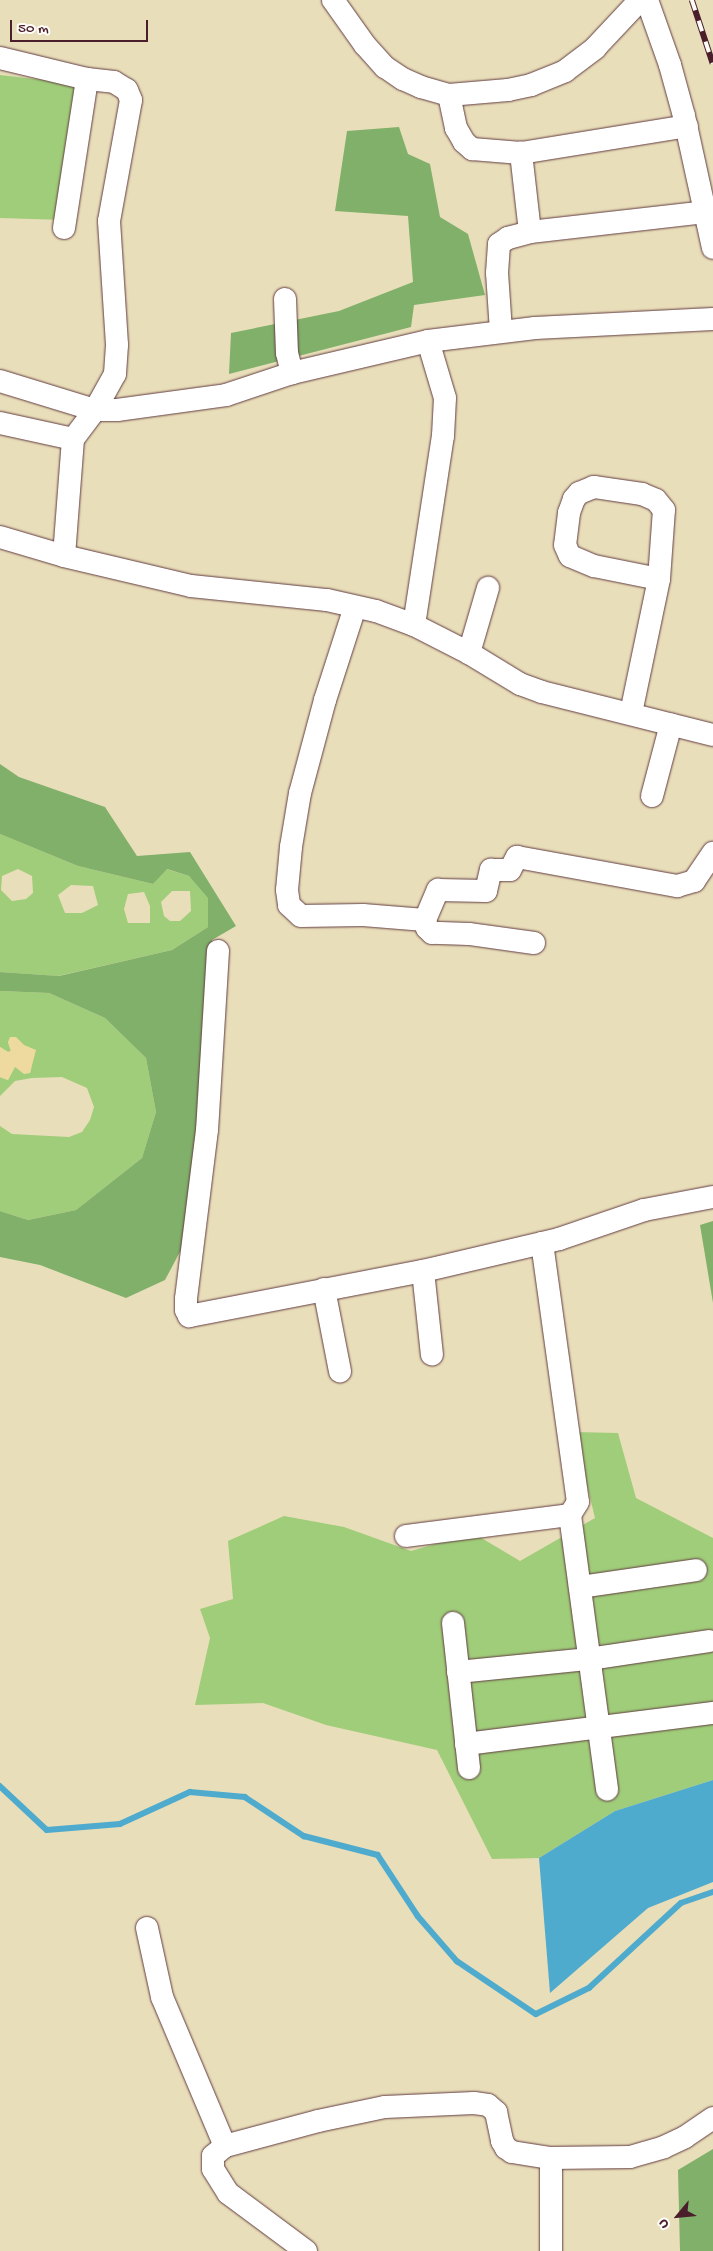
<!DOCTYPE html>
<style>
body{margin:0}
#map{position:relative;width:713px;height:2251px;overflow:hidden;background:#e9deba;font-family:"Gochi Hand",sans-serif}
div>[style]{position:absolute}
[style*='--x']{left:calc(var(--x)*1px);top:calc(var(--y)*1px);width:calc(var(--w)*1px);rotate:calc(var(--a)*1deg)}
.green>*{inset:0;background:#a0cd7a}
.forest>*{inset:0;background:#80b06a}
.sand>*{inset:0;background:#eeda9e}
.water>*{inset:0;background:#4fabcd}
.stream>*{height:5.5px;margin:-2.75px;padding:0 2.75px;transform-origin:2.75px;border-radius:2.75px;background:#4fabcd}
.roads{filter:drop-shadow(0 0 1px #623c40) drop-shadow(0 0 1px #623c40)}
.street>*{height:22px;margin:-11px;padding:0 11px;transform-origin:11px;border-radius:11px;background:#fff}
.rail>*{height:5.5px;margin-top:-2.75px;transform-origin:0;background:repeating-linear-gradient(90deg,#fdfcf7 0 11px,#4a1f2b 0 22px);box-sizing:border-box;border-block:1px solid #4a1f2b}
span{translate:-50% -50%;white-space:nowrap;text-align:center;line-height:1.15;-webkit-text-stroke:5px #fdfcf7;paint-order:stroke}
.north{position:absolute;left:653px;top:2191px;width:50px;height:50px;-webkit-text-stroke:4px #fdfcf7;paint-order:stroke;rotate:242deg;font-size:14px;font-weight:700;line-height:20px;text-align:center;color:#4a1f2b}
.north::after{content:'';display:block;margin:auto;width:18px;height:22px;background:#4a1f2b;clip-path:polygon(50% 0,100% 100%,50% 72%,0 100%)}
.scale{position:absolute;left:10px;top:20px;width:138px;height:22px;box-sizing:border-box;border:2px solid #4a1f2b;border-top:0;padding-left:6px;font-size:15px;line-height:18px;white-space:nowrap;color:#4a1f2b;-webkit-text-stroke:4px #fdfcf7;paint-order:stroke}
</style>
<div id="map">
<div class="green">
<div style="clip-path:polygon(0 75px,79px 84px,64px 220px,0 218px)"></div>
<div style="clip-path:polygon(evenodd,0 834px,78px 866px,153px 884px,166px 869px,189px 876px,209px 898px,208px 927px,172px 950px,58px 976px,0 972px,0 834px,18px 869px,32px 876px,33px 893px,26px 899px,12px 901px,1px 890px,2px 876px,18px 869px,0 834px,71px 885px,93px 886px,98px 905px,82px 913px,65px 913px,58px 895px,71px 885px,0 834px,172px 891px,190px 891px,191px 911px,180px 921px,170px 921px,164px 916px,161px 902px,172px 891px,0 834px,144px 892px,150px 906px,150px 923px,128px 923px,124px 909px,128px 894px,144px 892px)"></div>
<div style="clip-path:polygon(0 991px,49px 993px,105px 1018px,146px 1058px,156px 1112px,142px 1158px,76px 1210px,28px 1220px,0 1211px,0 1126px,12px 1134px,69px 1137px,82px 1132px,90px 1120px,94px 1107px,87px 1088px,62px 1077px,32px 1078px,15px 1081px,0 1096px,0 1077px,8px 1080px,15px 1066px,30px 1073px,32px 1063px,8px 1042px,11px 1051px,8px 1052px,0 1047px)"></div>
<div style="clip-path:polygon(574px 1432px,618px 1433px,636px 1498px,713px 1538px,713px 1780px,615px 1811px,539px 1858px,492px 1859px,437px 1750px,326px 1725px,263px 1703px,195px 1705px,210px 1638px,200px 1609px,233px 1599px,228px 1541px,284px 1516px,344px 1527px,411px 1551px,473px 1533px,520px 1561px,595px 1518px)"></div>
</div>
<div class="forest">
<div style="clip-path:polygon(399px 127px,408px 154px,430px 164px,440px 217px,468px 234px,485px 295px,414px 305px,411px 327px,229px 374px,231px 333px,339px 311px,413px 282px,408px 216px,335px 211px,347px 131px)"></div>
<div style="clip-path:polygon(0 764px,19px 777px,105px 807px,137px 856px,190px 852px,236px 926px,212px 940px,205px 1075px,190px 1233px,165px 1280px,126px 1298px,40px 1265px,0 1257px,0 1211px,28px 1220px,76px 1210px,142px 1158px,156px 1112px,146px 1058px,105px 1018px,49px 993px,0 991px,0 972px,59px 976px,172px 950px,208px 927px,208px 898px,189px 876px,167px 869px,153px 884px,78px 866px,0 834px)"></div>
<div style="clip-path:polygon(713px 1221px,713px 1303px,700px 1225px)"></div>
<div style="clip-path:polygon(713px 2149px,713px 2251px,680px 2251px,678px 2170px)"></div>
</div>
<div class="sand">
<div style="clip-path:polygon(10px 1037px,16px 1037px,24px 1045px,36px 1050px,30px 1073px,24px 1074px,15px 1067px,8px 1080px,0 1077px,0 1047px,8px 1052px,11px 1051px,8px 1042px)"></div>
</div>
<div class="water">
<div style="clip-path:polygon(713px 1780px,713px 1882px,648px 1908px,550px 1993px,539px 1858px,615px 1811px)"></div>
</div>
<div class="stream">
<div style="--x:0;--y:1786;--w:64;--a:43.1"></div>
<div style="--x:47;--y:1830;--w:73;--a:-4.7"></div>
<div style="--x:120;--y:1824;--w:77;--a:-24.6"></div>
<div style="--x:190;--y:1792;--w:55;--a:5.2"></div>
<div style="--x:245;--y:1797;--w:71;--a:33.5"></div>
<div style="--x:304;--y:1836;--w:76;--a:14.4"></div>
<div style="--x:378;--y:1855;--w:73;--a:56.7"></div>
<div style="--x:418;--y:1916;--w:60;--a:49.1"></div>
<div style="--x:457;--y:1961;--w:95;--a:33.9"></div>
<div style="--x:536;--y:2014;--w:59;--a:-26.1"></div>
<div style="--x:589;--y:1988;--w:125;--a:-42.7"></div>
<div style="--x:681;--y:1903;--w:34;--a:-19"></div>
</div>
<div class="roads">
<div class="street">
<div style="--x:333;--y:0;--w:55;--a:54.6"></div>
<div style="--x:365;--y:45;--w:30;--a:48"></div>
<div style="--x:385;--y:67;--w:22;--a:34"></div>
<div style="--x:403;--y:79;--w:20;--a:24"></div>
<div style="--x:421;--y:87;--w:29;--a:16"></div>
<div style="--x:449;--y:95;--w:59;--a:-4.8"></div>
<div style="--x:508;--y:90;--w:24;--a:-12"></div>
<div style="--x:531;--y:85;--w:37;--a:-22"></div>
<div style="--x:565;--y:71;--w:38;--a:-37"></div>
<div style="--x:595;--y:48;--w:66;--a:-46.8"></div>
<div style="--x:647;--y:0;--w:69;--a:70.5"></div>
<div style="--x:670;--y:65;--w:53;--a:74.6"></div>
<div style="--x:684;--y:116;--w:135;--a:77.6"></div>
<div style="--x:0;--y:58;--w:89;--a:13.6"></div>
<div style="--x:87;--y:79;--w:27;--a:6"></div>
<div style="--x:114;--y:82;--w:15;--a:32"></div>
<div style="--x:127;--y:90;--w:11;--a:68"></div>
<div style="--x:131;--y:100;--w:123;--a:100.3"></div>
<div style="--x:109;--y:221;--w:124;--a:86.3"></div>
<div style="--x:117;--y:345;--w:29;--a:94"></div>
<div style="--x:115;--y:374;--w:41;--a:119.1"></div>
<div style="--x:95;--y:410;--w:36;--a:127"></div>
<div style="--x:73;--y:439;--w:117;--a:94.4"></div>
<div style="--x:449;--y:95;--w:34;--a:78"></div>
<div style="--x:456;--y:128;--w:16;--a:60"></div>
<div style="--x:464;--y:142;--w:11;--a:41"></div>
<div style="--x:472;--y:149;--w:49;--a:4.7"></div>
<div style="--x:521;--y:153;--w:168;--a:-9.2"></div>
<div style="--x:64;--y:228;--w:151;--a:-81.2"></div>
<div style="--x:530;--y:232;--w:176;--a:-6.5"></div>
<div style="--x:285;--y:299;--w:54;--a:87.9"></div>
<div style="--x:287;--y:353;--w:21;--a:76"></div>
<div style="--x:501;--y:331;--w:58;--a:-93.9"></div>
<div style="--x:497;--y:273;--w:29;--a:-86"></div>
<div style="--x:499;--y:244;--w:11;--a:-34"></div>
<div style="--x:508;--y:238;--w:23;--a:-15"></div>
<div style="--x:530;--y:232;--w:80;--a:-96.5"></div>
<div style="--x:0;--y:381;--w:99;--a:17"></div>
<div style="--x:95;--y:410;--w:22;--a:0"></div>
<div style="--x:117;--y:410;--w:110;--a:-7.8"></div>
<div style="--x:226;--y:395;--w:70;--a:-18.4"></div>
<div style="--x:292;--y:373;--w:140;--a:-13.2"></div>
<div style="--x:428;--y:341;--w:108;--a:-6.9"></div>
<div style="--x:535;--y:328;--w:178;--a:-2.9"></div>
<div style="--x:0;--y:423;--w:75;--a:12.4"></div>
<div style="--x:0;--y:537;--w:67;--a:16.5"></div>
<div style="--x:64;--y:556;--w:130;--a:13.3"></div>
<div style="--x:191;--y:586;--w:137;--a:5.9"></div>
<div style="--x:327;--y:600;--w:50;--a:12.7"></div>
<div style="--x:376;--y:611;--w:40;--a:20.2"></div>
<div style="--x:414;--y:625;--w:62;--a:27"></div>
<div style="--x:469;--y:653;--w:60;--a:31.3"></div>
<div style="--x:520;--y:684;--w:23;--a:20"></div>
<div style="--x:542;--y:692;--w:176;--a:14.1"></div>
<div style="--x:355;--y:607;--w:98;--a:107.9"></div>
<div style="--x:325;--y:700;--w:96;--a:105"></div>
<div style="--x:300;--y:793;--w:55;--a:99.5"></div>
<div style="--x:291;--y:847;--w:43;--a:95.3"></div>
<div style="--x:287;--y:890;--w:15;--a:82"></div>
<div style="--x:289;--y:905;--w:16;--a:43"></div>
<div style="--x:301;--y:916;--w:62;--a:-0.9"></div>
<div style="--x:363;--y:915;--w:62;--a:4.6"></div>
<div style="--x:414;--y:625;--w:191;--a:-81.3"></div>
<div style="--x:443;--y:436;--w:38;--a:-87"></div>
<div style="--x:445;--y:398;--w:59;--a:-106.6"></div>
<div style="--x:469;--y:653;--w:68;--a:-73.7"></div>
<div style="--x:631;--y:713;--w:137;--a:-78.2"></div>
<div style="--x:659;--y:579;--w:69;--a:-85.9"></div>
<div style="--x:664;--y:510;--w:13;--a:-129"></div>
<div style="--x:656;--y:500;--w:15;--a:-157"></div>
<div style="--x:642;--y:494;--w:49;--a:-171.7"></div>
<div style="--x:594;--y:487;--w:16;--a:158"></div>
<div style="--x:579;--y:493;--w:8;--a:130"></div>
<div style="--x:574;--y:499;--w:15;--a:110"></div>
<div style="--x:569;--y:513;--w:32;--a:97"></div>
<div style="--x:565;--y:545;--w:12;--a:66"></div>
<div style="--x:570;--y:556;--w:26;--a:23"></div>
<div style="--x:594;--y:566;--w:66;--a:11.3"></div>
<div style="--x:652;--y:796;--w:74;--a:-75.2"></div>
<div style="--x:534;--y:943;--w:66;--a:-172.1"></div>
<div style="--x:469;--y:934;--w:37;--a:-178"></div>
<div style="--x:432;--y:933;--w:7;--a:-135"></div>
<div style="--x:427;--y:928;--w:8;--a:-104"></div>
<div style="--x:425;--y:920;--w:33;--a:-67"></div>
<div style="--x:438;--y:890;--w:48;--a:1.2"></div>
<div style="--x:486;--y:891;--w:22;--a:-77"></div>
<div style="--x:491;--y:870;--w:19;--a:0"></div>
<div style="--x:510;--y:870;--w:15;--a:-62"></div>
<div style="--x:517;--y:857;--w:163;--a:10.3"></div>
<div style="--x:677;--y:886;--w:18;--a:-16"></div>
<div style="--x:694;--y:881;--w:34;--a:-56"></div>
<div style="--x:218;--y:951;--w:179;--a:93.5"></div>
<div style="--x:207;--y:1130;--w:170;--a:97.1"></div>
<div style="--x:186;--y:1299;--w:11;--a:90"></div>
<div style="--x:186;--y:1310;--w:7;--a:63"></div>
<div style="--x:189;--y:1316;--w:238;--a:-10.9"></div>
<div style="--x:423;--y:1271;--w:140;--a:-13.2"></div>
<div style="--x:559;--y:1239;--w:90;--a:-18.8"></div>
<div style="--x:644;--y:1210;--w:70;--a:-10.7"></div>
<div style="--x:542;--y:1243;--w:261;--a:82.1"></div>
<div style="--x:578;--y:1502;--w:15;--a:122"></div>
<div style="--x:570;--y:1515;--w:277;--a:82.3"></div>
<div style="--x:423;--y:1271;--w:84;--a:83.9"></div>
<div style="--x:324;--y:1289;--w:84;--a:79"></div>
<div style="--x:406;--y:1536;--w:165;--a:-7.3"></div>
<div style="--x:580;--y:1587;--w:117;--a:-8.3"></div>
<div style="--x:453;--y:1623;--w:146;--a:83.7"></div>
<div style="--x:458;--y:1672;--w:132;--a:-5.7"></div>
<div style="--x:589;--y:1659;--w:121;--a:-8.5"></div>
<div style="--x:466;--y:1744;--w:249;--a:-7.2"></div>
<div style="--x:147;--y:1928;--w:71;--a:77.7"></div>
<div style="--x:162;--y:1997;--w:162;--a:67.1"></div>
<div style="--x:551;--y:2158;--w:93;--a:90"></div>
<div style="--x:306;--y:2251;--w:97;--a:-143.4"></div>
<div style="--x:228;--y:2193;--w:28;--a:-122"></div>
<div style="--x:213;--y:2169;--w:13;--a:-90"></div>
<div style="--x:213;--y:2156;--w:16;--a:-40"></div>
<div style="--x:225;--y:2146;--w:96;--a:-15"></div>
<div style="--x:318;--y:2121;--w:68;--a:-11.8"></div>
<div style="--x:385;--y:2107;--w:89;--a:-2.6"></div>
<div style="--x:474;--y:2103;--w:14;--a:8"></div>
<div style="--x:488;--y:2105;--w:11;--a:41"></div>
<div style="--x:496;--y:2112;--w:30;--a:78"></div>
<div style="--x:502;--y:2141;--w:8;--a:60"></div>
<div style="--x:506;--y:2148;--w:7;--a:34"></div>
<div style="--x:512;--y:2152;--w:39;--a:9"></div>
<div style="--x:551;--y:2158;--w:79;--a:-0.7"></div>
<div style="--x:630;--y:2157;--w:35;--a:-16"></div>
<div style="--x:664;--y:2147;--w:23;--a:-25"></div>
<div style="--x:685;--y:2137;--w:34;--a:-34"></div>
</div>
</div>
<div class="rail">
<div style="--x:692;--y:0;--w:67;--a:71.8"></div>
</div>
<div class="north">U</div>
<div class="scale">50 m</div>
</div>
